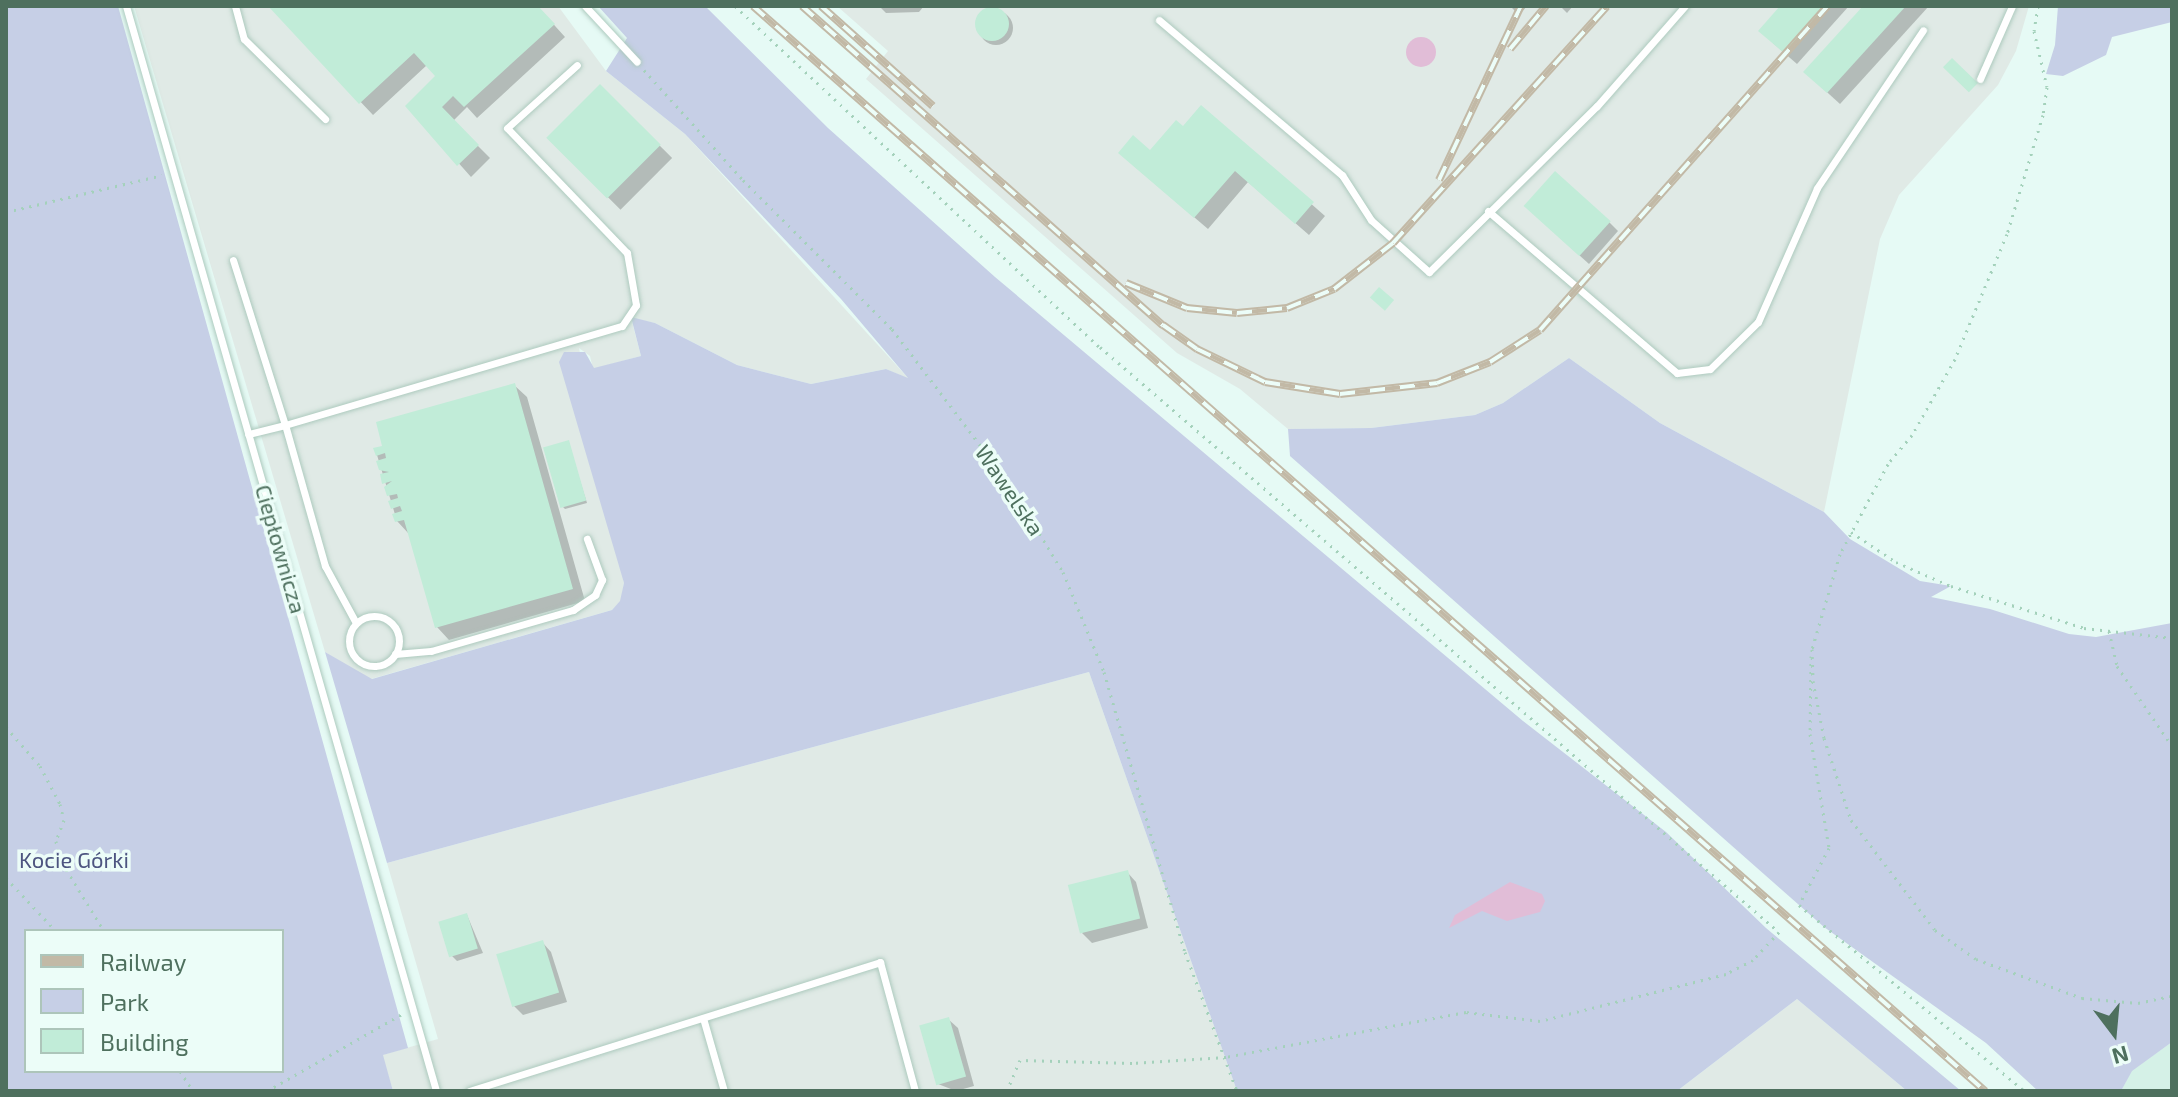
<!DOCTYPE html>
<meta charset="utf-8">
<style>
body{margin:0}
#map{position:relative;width:2178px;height:1097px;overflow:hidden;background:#e6faf5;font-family:"Exo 2",sans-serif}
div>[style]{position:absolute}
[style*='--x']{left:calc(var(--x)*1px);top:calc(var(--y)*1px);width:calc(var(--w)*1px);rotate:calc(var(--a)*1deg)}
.residential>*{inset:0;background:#d5f1e7}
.industrial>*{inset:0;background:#e0eae6}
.green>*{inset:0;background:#c6cfe6}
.water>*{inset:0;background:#e1bdd7}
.round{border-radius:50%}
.shadow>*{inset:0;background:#0003;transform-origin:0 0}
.building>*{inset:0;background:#c1ecd8;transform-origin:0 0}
.path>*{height:3px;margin-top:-1.5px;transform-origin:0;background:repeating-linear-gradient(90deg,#a4d1bb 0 2px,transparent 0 8px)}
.roads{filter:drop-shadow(0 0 2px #adcabe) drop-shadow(0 0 2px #adcabe)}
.lane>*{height:7px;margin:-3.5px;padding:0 3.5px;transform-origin:3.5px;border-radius:3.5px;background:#fff}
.lane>.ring{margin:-3.5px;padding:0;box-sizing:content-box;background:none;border:7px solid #fff;border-radius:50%}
.rail>*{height:8px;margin-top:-4px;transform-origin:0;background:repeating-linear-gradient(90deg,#ecfdf8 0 15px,#c2b9a6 0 30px);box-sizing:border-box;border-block:2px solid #c2b9a6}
span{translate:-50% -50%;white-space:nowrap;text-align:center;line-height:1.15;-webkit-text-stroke:7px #ecfdf8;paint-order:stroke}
.street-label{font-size:22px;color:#4e705e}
.park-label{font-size:22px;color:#4d5580}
.frame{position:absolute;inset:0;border:8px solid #4e705e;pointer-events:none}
.legend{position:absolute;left:24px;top:929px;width:260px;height:144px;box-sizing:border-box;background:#ecfdf8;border:2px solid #adc5ba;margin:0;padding:10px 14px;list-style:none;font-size:24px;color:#4e705e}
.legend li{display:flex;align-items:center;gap:16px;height:40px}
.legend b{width:40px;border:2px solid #adc5ba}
.north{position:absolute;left:2074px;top:993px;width:80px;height:80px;-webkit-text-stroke:6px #ecfdf8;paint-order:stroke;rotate:164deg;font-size:22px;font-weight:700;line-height:32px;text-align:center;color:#4e705e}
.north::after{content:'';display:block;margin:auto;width:28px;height:36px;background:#4e705e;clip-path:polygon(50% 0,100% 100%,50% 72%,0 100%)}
</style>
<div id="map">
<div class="residential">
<div style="clip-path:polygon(2172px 1042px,2172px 1091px,2121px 1091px,2131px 1071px)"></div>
</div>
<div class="industrial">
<div style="clip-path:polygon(134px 6px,558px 6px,606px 71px,685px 134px,909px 379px,886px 369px,811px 384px,737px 365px,655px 323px,631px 318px,641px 356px,593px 369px,590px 356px,579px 348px,624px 583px,621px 601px,612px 610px,371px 679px,358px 673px,325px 652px)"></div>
<div style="clip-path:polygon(837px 6px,2029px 6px,2016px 51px,1998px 85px,1899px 195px,1880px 239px,1824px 512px,1660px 423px,1569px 358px,1503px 403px,1475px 415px,1371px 428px,1288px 429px,1240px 389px,1177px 353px,866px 79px,888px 51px)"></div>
<div style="clip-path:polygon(1089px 672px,1237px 1091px,393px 1091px,382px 1055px,438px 1039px,387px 863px)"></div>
<div style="clip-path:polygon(1797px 999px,1907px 1091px,1677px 1091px)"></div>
</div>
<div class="green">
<div style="clip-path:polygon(evenodd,6px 6px,118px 6px,408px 1048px,383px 1055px,393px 1091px,6px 1091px,6px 6px,282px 931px,282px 1071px,26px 1071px,26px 931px,282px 931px)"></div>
<div style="clip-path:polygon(598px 6px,705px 6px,828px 128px,995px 277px,1523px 721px,1666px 832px,1766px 928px,1961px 1091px,1907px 1091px,1797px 999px,1677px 1091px,1237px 1091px,1089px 672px,387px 863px,325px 652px,372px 679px,612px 610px,620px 601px,624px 583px,559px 362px,564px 352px,585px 352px,594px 368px,641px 356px,631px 317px,655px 323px,737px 365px,811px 384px,886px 369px,908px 378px,841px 299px,685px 134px,606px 71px,627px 38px)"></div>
<div style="clip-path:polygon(2058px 6px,2172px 6px,2172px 22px,2112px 37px,2106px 55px,2063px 76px,2046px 74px,2055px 45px)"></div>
<div style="clip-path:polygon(1569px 358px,1660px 423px,1824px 512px,1850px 539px,1920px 581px,1951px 586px,1931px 597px,1990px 609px,2069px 634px,2096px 637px,2172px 623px,2172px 1042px,2132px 1071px,2121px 1091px,2038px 1091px,1986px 1043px,1824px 927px,1290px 456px,1288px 429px,1371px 428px,1475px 415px,1503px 403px)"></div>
</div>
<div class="water">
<div class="round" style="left:1406px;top:37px;width:30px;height:30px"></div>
<div style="clip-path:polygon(1510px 882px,1542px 894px,1545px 901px,1540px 912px,1507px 921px,1482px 911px,1449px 928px,1455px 915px)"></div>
</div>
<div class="shadow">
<div style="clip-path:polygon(270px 6px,537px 6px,565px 37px,477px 118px,467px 107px,453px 121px,490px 158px,471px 177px,408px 106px,438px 76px,427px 65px,373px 115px)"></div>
<div style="clip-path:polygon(879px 6px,924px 6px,919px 12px,886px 13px)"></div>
<div style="clip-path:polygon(1510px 6px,1527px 6px,1519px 15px)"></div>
<div style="clip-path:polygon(1560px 6px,1573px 6px,1567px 13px)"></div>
<div style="clip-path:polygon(1782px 6px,1849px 6px,1797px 64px,1773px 43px)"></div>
<div style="clip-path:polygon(1865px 6px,1929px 6px,1840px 104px,1818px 84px)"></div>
<div class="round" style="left:979px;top:11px;width:34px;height:34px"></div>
<div style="left:600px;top:86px;width:102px;height:73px;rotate:45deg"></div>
<div style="clip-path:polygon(1202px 108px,1325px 216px,1309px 235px,1248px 182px,1208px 229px,1133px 165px,1183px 129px)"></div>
<div style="clip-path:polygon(1535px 215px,1609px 222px,1618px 231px,1589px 264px)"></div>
<div style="clip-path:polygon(514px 385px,527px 397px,585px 601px,449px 640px,437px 627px,409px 534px,397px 521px,377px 455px)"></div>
<div style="clip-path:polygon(568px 443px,587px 503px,565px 509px,563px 507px)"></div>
<div style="clip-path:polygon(1127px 872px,1136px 882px,1148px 928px,1092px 943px,1082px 933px)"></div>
<div style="clip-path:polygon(467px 915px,483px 953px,457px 961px,451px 955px)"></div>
<div style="clip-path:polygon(542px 942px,551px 952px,567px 1002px,523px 1015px,514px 1006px)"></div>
<div style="clip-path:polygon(948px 1019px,958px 1028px,974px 1086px,956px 1091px,938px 1084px)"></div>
</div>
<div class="building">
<div style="clip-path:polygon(268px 6px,538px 6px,555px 24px,464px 107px,453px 96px,442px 107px,479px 145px,457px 166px,405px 106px,435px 76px,414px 53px,359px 104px)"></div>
<div style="clip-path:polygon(1780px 6px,1825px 6px,1784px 53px,1758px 31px)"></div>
<div style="clip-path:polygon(1863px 6px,1906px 6px,1827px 93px,1803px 72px)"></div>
<div class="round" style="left:975px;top:7px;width:34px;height:34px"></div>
<div style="left:1952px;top:58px;width:36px;height:13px;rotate:44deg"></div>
<div style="left:600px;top:84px;width:86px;height:76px;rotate:45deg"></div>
<div style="clip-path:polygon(1201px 105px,1314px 202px,1295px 224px,1235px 171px,1194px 218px,1118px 153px,1133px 135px,1150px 150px,1176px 120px,1183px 126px)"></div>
<div style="left:1555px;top:171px;width:75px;height:47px;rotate:42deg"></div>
<div style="left:1379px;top:287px;width:20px;height:14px;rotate:41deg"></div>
<div style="clip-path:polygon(515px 383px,573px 589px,435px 628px,404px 520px,395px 522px,392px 514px,402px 511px,400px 506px,391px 509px,388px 501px,398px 498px,397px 494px,387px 496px,384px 487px,392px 481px,382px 484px,380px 474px,389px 472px,379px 470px,376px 461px,386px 458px,385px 453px,376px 456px,373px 448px,382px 446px,376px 422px)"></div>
<div style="left:569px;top:440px;width:63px;height:27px;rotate:74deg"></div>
<div style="left:1128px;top:870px;width:50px;height:62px;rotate:76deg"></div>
<div style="left:467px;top:913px;width:37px;height:30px;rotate:73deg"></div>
<div style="left:543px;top:940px;width:55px;height:49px;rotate:73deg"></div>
<div style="left:949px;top:1017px;width:62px;height:31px;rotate:74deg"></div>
</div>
<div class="path">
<div style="--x:735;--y:6;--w:500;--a:43.1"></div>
<div style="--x:1100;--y:347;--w:896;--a:40.75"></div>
<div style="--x:1779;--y:932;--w:38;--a:133"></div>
<div style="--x:1753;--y:960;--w:30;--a:153"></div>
<div style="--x:1726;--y:974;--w:192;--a:165.8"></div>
<div style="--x:1540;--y:1021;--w:75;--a:-173.1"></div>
<div style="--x:1466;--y:1012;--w:244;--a:169.4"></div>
<div style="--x:1226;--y:1057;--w:94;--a:176.3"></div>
<div style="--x:1132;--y:1063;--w:112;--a:-178.5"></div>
<div style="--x:1020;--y:1060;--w:34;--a:113"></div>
<div style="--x:2038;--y:6;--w:25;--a:99"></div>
<div style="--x:2034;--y:31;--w:57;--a:76.9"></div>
<div style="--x:2047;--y:87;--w:28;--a:98"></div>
<div style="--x:2043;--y:115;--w:124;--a:106.8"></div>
<div style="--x:2007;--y:234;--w:135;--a:112.6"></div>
<div style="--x:1955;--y:359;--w:87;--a:119.5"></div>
<div style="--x:1912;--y:435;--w:38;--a:130"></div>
<div style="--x:1888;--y:464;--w:102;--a:118.1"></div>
<div style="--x:1840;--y:554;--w:99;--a:106.4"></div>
<div style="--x:1812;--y:649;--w:32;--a:88"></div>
<div style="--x:1813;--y:681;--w:58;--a:79.1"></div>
<div style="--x:1824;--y:738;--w:86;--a:71.8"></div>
<div style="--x:1851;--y:820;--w:138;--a:52.6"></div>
<div style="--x:1935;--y:930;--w:50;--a:35.3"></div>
<div style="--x:1976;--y:959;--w:113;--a:20.2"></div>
<div style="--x:2082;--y:998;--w:56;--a:5.1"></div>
<div style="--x:2138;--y:1003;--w:35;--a:-12"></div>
<div style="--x:644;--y:70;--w:148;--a:48"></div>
<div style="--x:743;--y:180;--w:211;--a:45"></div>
<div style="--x:892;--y:329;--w:188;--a:52.8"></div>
<div style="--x:1006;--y:479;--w:109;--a:58.5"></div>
<div style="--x:1063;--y:572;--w:108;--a:67.7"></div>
<div style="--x:1104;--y:672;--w:291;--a:73.9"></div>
<div style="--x:1185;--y:952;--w:148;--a:69.5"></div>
<div style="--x:6;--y:212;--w:160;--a:-13.3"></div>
<div style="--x:1851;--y:532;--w:54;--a:33.7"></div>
<div style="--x:1896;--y:562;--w:60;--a:23.6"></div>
<div style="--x:1951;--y:586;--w:139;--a:17.5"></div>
<div style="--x:2084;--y:628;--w:89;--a:6.5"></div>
<div style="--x:2109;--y:631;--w:36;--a:77"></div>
<div style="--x:2117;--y:666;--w:97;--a:55.5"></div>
<div style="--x:1811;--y:656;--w:78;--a:90.7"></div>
<div style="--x:1810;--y:734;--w:116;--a:80.5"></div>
<div style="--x:1829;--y:848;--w:64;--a:117.8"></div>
<div style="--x:1799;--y:905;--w:293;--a:39.5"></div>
<div style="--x:6;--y:727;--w:52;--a:48.9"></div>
<div style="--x:40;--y:766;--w:43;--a:62.2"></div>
<div style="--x:60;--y:804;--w:16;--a:76"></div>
<div style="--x:64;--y:820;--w:22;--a:111"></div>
<div style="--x:56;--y:841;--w:15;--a:82"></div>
<div style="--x:58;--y:856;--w:88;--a:58.5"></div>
<div style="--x:6;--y:878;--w:73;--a:46.7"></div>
<div style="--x:180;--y:1071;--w:24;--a:57"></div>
<div style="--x:267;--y:1091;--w:155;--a:-29.7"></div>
</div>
<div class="roads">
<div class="lane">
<div style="--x:126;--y:6;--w:1128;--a:74.05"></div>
<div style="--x:235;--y:6;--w:34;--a:75"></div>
<div style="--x:244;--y:39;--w:114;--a:44.6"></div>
<div style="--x:585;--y:6;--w:76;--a:47.1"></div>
<div style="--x:1159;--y:20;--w:240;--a:40.3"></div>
<div style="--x:1342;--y:175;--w:54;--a:57.2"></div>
<div style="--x:1371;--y:220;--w:78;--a:41.9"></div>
<div style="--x:1429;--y:272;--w:236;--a:-44.7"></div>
<div style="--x:1597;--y:106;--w:133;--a:-48.7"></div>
<div style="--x:1980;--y:79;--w:80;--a:-66.3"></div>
<div style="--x:1488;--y:211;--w:249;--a:40.6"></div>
<div style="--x:1677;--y:373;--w:33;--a:-7"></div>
<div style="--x:1710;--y:369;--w:67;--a:-44.4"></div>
<div style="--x:1758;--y:322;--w:146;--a:-66.2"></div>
<div style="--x:1817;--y:188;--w:190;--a:-56.1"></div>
<div style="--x:233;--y:260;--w:173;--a:72.5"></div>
<div style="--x:285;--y:425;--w:38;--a:166"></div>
<div class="ring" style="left:349px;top:616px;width:43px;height:43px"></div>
<div style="--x:356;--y:623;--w:65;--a:-118.5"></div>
<div style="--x:325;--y:566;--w:147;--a:-105.8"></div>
<div style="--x:285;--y:425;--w:351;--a:-16.4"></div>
<div style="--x:622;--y:326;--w:25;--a:-56"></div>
<div style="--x:636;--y:305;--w:53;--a:-99.8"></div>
<div style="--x:627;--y:253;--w:173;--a:-133.8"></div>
<div style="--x:507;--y:128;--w:94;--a:-42"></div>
<div style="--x:395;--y:654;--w:36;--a:-5"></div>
<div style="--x:431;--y:651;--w:148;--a:-16.1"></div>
<div style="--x:573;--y:610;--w:27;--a:-34"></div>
<div style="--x:595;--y:595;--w:17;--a:-65"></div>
<div style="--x:602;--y:580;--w:44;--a:-110.1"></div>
<div style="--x:703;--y:1018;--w:76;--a:74"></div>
<div style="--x:469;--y:1091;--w:431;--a:-17.4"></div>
<div style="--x:880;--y:962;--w:134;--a:74.8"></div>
</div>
</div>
<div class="rail">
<div style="--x:753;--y:6;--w:1642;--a:41.37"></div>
<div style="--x:802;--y:6;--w:482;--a:41.5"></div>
<div style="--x:1163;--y:325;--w:42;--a:35.2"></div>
<div style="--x:1197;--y:349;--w:76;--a:25.9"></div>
<div style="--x:1265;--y:382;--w:76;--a:9.1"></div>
<div style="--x:1340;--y:394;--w:98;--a:-6.5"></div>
<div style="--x:1437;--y:383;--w:57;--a:-21.6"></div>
<div style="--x:1490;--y:362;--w:59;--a:-32.6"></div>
<div style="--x:1540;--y:330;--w:433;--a:-48.4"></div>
<div style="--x:821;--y:6;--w:150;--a:41.8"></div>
<div style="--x:1510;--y:49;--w:56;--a:-50.1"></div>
<div style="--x:1439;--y:180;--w:192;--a:-64.8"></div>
<div style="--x:1126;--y:283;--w:66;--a:22.3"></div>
<div style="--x:1187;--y:308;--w:50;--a:5.7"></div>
<div style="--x:1237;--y:313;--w:50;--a:-5.7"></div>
<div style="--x:1287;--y:308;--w:51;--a:-22"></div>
<div style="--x:1334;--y:289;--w:75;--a:-37.9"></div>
<div style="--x:1393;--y:243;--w:319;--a:-47.9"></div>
</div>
<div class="street-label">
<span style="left:1010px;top:490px;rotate:56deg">Wawelska</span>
<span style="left:281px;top:549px;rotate:74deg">Ciepłownicza</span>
</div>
<div class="park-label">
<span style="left:74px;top:860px">Kocie Górki</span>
</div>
<div class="frame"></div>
<ul class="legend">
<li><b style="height:10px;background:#c2b9a6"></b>Railway</li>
<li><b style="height:22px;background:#c6cfe6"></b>Park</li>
<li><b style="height:22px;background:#c1ecd8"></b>Building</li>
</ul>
<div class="north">N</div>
</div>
